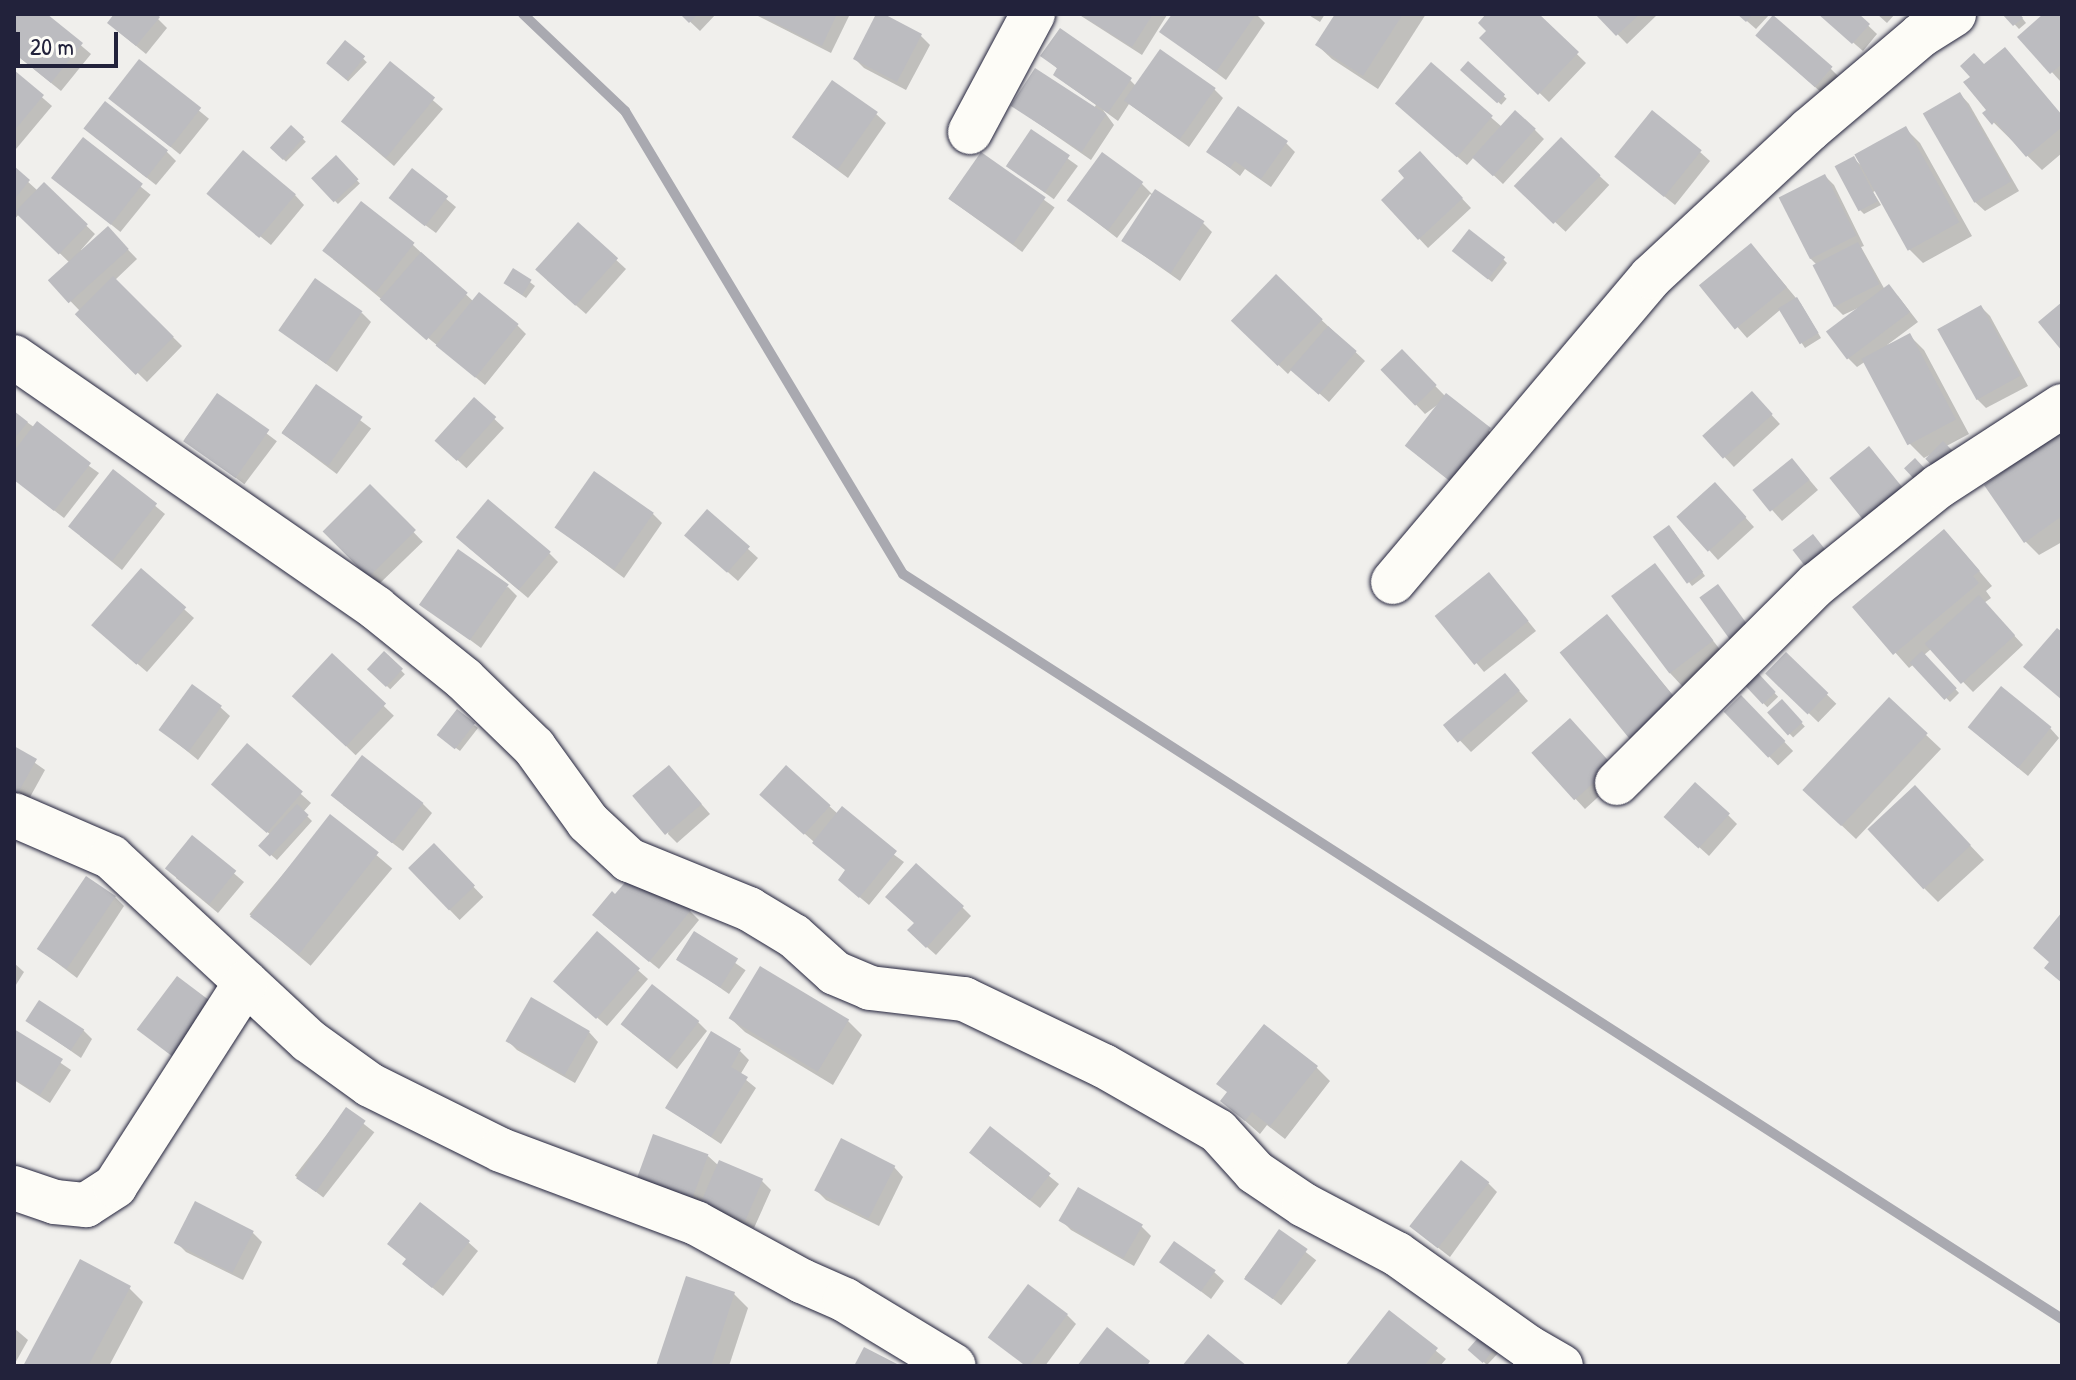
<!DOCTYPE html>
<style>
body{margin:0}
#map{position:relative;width:2076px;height:1380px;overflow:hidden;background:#f0efec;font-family:"Patrick Hand",sans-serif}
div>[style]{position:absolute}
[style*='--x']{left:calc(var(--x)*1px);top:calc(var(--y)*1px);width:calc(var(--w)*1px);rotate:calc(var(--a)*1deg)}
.shadow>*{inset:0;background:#0003;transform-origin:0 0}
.stream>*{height:10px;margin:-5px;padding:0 5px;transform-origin:5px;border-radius:5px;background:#a9a9b0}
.building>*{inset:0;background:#bcbcc0;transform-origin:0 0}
.roads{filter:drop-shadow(0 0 2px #22223b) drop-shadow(0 0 2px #22223b)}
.minor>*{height:44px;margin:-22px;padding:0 22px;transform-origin:22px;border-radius:22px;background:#fdfcf7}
span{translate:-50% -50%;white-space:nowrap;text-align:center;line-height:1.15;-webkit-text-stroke:7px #fdfcf7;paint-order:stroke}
.frame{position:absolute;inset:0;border:16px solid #22223b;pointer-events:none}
.scale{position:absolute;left:16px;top:32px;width:102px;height:36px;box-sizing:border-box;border:4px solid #22223b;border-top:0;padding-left:10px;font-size:24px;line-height:28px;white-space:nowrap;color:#22223b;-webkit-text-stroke:6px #fdfcf7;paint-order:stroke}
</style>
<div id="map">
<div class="shadow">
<div style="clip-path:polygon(18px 14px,44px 14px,91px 54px,61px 91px,14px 53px,14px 19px)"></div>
<div style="clip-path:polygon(117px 14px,153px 14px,167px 28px,146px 54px,119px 32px)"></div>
<div style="clip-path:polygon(682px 14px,716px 14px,700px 31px)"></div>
<div style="clip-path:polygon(754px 14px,850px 14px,831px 53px)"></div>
<div style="clip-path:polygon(878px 14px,921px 36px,930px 45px,906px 90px,864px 68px,855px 59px)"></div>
<div style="clip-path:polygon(1078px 14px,1166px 14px,1167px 15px,1142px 55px)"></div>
<div style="clip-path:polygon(1174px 14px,1256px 14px,1265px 23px,1226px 80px,1162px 32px)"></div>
<div style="clip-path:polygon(1307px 14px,1325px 14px,1320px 22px)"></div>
<div style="clip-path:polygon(1337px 14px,1426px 14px,1378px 89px,1332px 59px,1317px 45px)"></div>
<div style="clip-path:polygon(1489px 14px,1536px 14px,1586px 63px,1549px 102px,1482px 38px,1488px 31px)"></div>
<div style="clip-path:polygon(1598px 14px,1658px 14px,1627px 44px)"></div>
<div style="clip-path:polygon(1739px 14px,1770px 14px,1756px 29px)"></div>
<div style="clip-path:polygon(1820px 14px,1856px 14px,1877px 34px,1863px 51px)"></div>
<div style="clip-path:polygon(1877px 14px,1895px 14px,1887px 23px)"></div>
<div style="clip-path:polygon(2005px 14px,2019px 14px,2026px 23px,2019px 29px)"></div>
<div style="clip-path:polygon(2046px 14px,2062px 14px,2061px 82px,2020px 37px)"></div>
<div style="left:346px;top:42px;width:29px;height:27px;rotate:44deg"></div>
<div style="clip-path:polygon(1767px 44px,1830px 68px,1839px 77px,1824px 95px)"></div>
<div style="clip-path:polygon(1043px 56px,1130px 80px,1136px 86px,1214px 89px,1223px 98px,1189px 147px,1129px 104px,1118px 121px,1103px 110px,1114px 125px,1091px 160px,1013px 106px,1094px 108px,1096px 105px,1065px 83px,1056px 74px,1059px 70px)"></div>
<div style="left:139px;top:62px;width:90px;height:46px;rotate:39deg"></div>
<div style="clip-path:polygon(391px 64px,443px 109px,394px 166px,352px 130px)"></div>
<div style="left:1468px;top:64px;width:52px;height:8px;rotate:42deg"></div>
<div style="clip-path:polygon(1431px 65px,1502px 127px,1535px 130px,1544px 139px,1503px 184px,1474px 157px,1467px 165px,1407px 113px)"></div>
<div style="clip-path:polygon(1985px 66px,2062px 115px,2062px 153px,2042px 170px,1985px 114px,1989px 110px,1973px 77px)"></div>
<div style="clip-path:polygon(14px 73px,52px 106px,16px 149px,14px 148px)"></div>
<div style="clip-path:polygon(1960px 94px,1969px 104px,2019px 191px,1985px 211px,1975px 202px)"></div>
<div style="clip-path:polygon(876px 114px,886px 123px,848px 178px,794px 138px)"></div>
<div style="left:291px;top:127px;width:21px;height:28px;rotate:45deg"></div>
<div style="clip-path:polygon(1906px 129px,1920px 143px,1972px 236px,1923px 263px,1909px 249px,1877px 190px,1873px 192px,1881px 205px,1864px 214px,1860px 210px,1854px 159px,1864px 168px)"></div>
<div style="left:1031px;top:132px;width:58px;height:41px;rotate:36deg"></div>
<div style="clip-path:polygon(95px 137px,167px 152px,176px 161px,156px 185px)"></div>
<div style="left:83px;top:140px;width:87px;height:48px;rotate:39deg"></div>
<div style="left:1561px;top:140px;width:66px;height:64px;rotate:43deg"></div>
<div style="clip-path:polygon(1286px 143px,1295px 152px,1271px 187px,1245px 169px,1240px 176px,1209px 152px)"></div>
<div style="clip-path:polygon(1700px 152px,1710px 161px,1675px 205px,1627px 166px)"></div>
<div style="left:981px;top:154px;width:91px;height:55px;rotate:36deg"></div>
<div style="clip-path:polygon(1420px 154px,1471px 208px,1428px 248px,1383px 200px,1407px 178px)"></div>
<div style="left:336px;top:158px;width:35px;height:30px;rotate:47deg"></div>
<div style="clip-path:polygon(14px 169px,38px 191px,44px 185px,95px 234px,81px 250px,83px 252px,108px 229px,137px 259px,115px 280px,182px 346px,147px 382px,78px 314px,80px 311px,52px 282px,71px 264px,19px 214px,14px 220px)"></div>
<div style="clip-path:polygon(412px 171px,456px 207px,436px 233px,401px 207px)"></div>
<div style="clip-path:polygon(1825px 176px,1834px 185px,1864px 246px,1861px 247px,1885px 290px,1898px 296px,1918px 322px,1887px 345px,1910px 336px,1924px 350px,1969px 434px,1924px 458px,1910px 444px,1866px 361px,1857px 367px,1848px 358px,1858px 308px,1843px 315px,1834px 306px,1817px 265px,1810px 258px)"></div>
<div style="clip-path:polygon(1142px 184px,1153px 195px,1202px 222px,1212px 232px,1180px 281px,1123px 241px,1153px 196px,1150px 194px,1117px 238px,1068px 200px)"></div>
<div style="clip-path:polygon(295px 195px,304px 205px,271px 245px,219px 203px)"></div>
<div style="clip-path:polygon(361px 204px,413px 245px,474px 302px,517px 325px,526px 334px,485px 385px,333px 259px)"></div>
<div style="clip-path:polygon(578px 225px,626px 269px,586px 314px,547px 280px)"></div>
<div style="clip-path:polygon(1459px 255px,1503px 259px,1507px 263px,1492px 282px)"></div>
<div style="clip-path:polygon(1760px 255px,1801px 304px,1821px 338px,1805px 348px,1780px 310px,1747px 338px,1702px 286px)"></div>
<div style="clip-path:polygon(514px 270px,535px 286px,526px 298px,510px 287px)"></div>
<div style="clip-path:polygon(1276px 277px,1365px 361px,1329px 402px,1292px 369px,1288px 374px,1233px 321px)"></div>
<div style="clip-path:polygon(1981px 307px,1990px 316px,2028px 386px,1986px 408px,1977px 399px)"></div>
<div style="clip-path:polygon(362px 313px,371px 322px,337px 372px,281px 331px)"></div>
<div style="clip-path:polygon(1402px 352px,1445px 396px,1499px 439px,1461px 489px,1417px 455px,1440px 403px,1425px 414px,1383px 370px)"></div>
<div style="left:316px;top:387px;width:69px;height:57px;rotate:37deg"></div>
<div style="left:1752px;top:394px;width:41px;height:63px;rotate:47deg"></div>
<div style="left:217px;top:396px;width:75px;height:54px;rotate:37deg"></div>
<div style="left:474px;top:400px;width:41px;height:55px;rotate:43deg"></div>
<div style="clip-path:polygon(14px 413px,99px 473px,64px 518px,14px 479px)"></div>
<div style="clip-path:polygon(2062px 433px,2062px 542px,2039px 555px,2025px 541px)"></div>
<div style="clip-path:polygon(1801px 470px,1818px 490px,1782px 521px,1756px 492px)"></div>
<div style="clip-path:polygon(114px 472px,165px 514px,122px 570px,80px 536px)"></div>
<div style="left:370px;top:487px;width:76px;height:64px;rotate:46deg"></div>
<div style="clip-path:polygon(1724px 494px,1754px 527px,1718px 560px,1709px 550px)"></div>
<div style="clip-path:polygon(707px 512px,758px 558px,738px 581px,696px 544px)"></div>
<div style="clip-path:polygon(653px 514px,662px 523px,624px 578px,557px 528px)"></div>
<div style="clip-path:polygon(1673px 531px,1705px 576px,1692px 586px,1655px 537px)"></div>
<div style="clip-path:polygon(467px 546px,549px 553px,558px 562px,528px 598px)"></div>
<div style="clip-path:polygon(1958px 546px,1992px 586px,1986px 591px,1991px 598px,1984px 603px,2023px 645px,1973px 692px,1931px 649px,1924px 655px,1959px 693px,1950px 702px,1914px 664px,1909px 668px,1855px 607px)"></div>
<div style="clip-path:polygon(1655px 566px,1725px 656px,1683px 687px,1669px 672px)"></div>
<div style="clip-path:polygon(141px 571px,194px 618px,147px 672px,103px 634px)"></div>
<div style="clip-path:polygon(1498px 584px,1536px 631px,1484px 672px,1437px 616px)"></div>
<div style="clip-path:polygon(508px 587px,517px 596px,481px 648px,423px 605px)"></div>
<div style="clip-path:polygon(1607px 616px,1690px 716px,1646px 752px)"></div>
<div style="left:384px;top:654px;width:29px;height:21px;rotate:44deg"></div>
<div style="left:1786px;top:655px;width:70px;height:26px;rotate:44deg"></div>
<div style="left:332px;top:656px;width:86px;height:55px;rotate:44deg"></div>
<div style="left:1758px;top:676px;width:29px;height:15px;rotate:46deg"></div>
<div style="clip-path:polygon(1514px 685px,1528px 701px,1471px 752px,1448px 728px)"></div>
<div style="left:1741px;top:697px;width:75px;height:21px;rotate:46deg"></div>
<div style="clip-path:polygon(1889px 700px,1941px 749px,1856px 839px,1820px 805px)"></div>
<div style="left:1781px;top:701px;width:35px;height:16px;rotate:47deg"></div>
<div style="clip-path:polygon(220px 707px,230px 716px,198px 760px,161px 730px)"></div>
<div style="clip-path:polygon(474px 725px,478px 728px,460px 751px,444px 739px)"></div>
<div style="clip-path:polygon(2050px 728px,2059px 738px,2028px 776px,1979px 736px)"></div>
<div style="clip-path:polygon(247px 746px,311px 803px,303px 812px,312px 821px,277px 860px,262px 847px,272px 836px,223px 793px)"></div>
<div style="clip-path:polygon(14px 748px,45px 770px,24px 808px,14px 803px)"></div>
<div style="clip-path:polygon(1534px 754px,1621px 776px,1585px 809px)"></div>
<div style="clip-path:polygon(786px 767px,838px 814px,904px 862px,869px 905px,850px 889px,847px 871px,771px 804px)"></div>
<div style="clip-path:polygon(678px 777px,710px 814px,677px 843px,668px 834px)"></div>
<div style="clip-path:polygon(1929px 802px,1984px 860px,1938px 902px,1924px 888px)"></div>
<div style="clip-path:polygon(423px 804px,432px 813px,403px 851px,343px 805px)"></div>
<div style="clip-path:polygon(1728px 815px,1737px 824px,1709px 856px,1676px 826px)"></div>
<div style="left:331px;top:817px;width:80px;height:127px;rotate:40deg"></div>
<div style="clip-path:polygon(192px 838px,244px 882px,218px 913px,176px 878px)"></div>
<div style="left:434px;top:846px;width:71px;height:33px;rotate:46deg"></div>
<div style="clip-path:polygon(115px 897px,124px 906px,77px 978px,40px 950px)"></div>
<div style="clip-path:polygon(962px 907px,971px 916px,936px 955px,918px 939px,916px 923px)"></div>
<div style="clip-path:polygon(690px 911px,699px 920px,659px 969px,603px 924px)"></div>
<div style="clip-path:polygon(597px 934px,648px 979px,607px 1026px,565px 990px)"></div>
<div style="left:694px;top:934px;width:63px;height:29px;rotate:35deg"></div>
<div style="clip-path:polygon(14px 963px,24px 972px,14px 988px)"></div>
<div style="clip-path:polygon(730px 1018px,848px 1021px,862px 1035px,833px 1085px,745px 1032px)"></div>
<div style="clip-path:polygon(28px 1021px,83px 1030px,92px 1039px,81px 1058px)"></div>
<div style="clip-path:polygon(698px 1022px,707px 1031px,677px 1069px,632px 1033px)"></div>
<div style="clip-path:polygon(14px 1031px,71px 1070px,50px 1103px,14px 1080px)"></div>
<div style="clip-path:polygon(589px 1032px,598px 1042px,575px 1083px,517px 1050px,508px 1041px)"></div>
<div style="clip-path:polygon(740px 1051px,749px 1060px,740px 1075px,756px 1088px,721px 1144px,667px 1108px)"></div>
<div style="clip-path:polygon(1316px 1067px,1330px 1081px,1285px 1139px,1267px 1125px,1260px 1134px,1223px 1101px)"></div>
<div style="left:346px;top:1110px;width:36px;height:83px;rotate:38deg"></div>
<div style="clip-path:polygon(991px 1129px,1059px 1184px,1040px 1208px,982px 1163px)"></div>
<div style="clip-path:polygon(708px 1156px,719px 1166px,762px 1181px,771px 1190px,754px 1228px,650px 1186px,640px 1177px)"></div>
<div style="clip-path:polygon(894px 1167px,903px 1177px,879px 1226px,826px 1200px,817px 1191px)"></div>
<div style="clip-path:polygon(1488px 1183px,1497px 1192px,1450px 1257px,1413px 1228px)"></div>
<div style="clip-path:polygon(1062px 1221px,1142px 1227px,1151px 1236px,1134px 1266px,1071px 1230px)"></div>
<div style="left:1280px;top:1232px;width:46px;height:57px;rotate:38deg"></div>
<div style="clip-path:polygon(253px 1233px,262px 1242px,243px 1280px,186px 1252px,177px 1243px)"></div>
<div style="clip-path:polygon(468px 1242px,478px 1251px,443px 1296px,414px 1273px)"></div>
<div style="clip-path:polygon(1162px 1262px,1214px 1272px,1224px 1281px,1211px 1299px)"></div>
<div style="clip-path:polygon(129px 1288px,143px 1302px,109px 1366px,25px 1366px)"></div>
<div style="clip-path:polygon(734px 1294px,748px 1308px,729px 1366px,658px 1366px)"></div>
<div style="clip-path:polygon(1389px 1313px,1446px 1359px,1440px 1366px,1347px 1366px)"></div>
<div style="clip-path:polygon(1067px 1315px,1076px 1324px,1045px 1366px,1027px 1366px,992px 1338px)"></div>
<div style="clip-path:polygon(14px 1328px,28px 1340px,14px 1365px)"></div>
<div style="clip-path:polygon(1470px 1349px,1501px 1350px,1487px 1365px)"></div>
</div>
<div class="stream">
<div style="--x:523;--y:14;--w:141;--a:43.6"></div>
<div style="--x:625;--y:111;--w:540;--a:59.02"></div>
<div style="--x:903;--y:574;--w:1378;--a:32.73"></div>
</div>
<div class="building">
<div style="clip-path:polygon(15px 14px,47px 14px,83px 43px,51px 83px,14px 53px)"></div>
<div style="clip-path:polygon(114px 14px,156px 14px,160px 17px,136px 46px,107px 23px)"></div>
<div style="clip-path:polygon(680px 14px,698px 14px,689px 23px)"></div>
<div style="clip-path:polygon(757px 14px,837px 14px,822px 46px)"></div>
<div style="clip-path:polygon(876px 14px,884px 14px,922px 34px,897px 82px,853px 59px)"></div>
<div style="clip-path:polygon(1079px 14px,1153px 14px,1132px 47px)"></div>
<div style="clip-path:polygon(1172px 14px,1256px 14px,1216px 72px,1159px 32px)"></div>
<div style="clip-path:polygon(1335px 14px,1403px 14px,1363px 76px,1315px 45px)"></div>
<div style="clip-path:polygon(1486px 14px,1539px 14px,1579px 52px,1538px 95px,1479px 38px,1486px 31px,1478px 23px)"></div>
<div style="clip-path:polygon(1595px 14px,1640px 14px,1616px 36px)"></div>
<div style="clip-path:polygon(1737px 14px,1753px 14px,1746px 22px)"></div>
<div style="clip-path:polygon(1818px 14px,1859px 14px,1870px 24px,1852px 44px)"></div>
<div style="clip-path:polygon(2002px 14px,2020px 14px,2023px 18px,2013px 26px)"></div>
<div style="clip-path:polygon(2043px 14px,2062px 14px,2062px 64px,2050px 74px,2017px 37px)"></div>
<div style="left:1773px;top:15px;width:79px;height:27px;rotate:41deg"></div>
<div style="clip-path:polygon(1060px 28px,1132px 78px,1108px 113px,1053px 75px,1057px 68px,1040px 56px)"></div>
<div style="left:345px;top:40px;width:26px;height:30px;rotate:39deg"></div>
<div style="clip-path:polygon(2005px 47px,2062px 115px,2062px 127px,2026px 157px,1995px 121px,1992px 125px,1982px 113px,1986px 110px,1963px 82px,1970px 77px,1960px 66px,1974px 53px,1984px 64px)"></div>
<div style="left:1160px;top:49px;width:68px;height:63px;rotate:35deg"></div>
<div style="left:139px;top:59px;width:79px;height:50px;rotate:38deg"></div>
<div style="left:390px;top:61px;width:58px;height:78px;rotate:39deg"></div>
<div style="left:1468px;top:61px;width:50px;height:12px;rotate:42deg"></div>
<div style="left:1431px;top:62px;width:82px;height:55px;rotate:41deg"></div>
<div style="left:1035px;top:68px;width:85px;height:45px;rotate:33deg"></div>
<div style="clip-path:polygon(14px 70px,44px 95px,14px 131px)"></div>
<div style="left:832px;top:80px;width:56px;height:70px;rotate:35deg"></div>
<div style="left:1960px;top:92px;width:103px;height:43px;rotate:60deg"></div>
<div style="left:105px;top:101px;width:80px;height:35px;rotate:38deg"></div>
<div style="clip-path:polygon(1238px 106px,1288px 141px,1261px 179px,1235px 161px,1230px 168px,1206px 152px)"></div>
<div style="left:1515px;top:110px;width:28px;height:64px;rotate:42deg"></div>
<div style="left:1652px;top:110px;width:64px;height:60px;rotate:39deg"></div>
<div style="left:291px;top:125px;width:18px;height:31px;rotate:43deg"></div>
<div style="left:1906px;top:126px;width:110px;height:59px;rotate:61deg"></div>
<div style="left:1031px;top:129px;width:47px;height:45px;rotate:34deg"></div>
<div style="left:83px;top:137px;width:76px;height:52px;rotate:38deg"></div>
<div style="left:1561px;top:137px;width:55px;height:68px;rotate:44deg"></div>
<div style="left:243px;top:150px;width:69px;height:57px;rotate:40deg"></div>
<div style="clip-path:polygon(1420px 151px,1463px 198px,1418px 240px,1381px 200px,1404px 178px,1398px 171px)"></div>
<div style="left:981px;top:152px;width:79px;height:57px;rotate:35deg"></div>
<div style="left:1102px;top:152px;width:51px;height:60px;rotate:36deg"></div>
<div style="left:336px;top:155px;width:33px;height:34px;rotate:47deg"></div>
<div style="left:1854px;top:156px;width:51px;height:22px;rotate:62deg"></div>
<div style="clip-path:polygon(14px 166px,30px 180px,14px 200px)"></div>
<div style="left:412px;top:168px;width:46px;height:38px;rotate:38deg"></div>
<div style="left:1825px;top:174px;width:69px;height:52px;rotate:63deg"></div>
<div style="left:44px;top:182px;width:61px;height:42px;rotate:44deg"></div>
<div style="left:1155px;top:189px;width:59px;height:62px;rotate:33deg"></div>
<div style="left:361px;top:201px;width:68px;height:63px;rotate:38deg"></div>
<div style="left:578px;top:222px;width:54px;height:64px;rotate:42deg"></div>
<div style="left:108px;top:226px;width:31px;height:81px;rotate:48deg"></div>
<div style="left:1469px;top:229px;width:46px;height:28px;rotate:38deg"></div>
<div style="left:1858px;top:242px;width:47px;height:51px;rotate:63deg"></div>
<div style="left:1751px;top:243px;width:57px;height:67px;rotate:51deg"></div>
<div style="left:421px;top:252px;width:62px;height:63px;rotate:41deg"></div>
<div style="left:513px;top:268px;width:22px;height:18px;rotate:32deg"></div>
<div style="left:1276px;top:274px;width:65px;height:65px;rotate:44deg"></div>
<div style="left:113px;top:276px;width:86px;height:54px;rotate:45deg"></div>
<div style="left:315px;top:278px;width:58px;height:64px;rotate:35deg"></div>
<div style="left:1889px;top:284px;width:35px;height:79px;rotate:53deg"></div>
<div style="left:479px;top:292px;width:51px;height:69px;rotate:39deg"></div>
<div style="left:1797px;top:297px;width:42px;height:22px;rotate:59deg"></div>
<div style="clip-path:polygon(2062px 302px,2062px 351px,2038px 322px)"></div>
<div style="left:1981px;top:305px;width:81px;height:50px;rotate:61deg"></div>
<div style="left:1328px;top:326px;width:38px;height:58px;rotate:41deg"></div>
<div style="left:1910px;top:333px;width:98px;height:55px;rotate:62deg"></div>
<div style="left:1402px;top:349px;width:50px;height:30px;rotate:46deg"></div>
<div style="left:316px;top:384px;width:57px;height:60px;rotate:35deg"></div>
<div style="left:1752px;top:391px;width:31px;height:67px;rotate:48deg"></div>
<div style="left:217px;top:393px;width:64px;height:59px;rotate:35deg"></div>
<div style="left:1446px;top:393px;width:57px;height:67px;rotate:38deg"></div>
<div style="left:474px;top:397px;width:30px;height:59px;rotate:42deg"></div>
<div style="clip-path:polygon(14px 411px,28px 422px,14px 439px)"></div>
<div style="clip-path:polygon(37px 421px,91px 463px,54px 511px,14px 480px,14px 451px)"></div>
<div style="clip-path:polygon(2062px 430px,2062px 516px,2024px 543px,1984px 485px)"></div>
<div style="left:1943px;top:441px;width:20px;height:25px;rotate:45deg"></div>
<div style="left:1869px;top:446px;width:60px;height:51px;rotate:51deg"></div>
<div style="left:1792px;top:458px;width:28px;height:51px;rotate:51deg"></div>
<div style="left:1915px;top:458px;width:18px;height:15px;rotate:47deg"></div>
<div style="left:113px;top:469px;width:56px;height:73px;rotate:38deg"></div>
<div style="left:594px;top:471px;width:73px;height:69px;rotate:35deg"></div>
<div style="left:1715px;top:482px;width:47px;height:52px;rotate:48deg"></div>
<div style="left:370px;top:484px;width:65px;height:67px;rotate:45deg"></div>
<div style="left:488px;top:499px;width:82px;height:50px;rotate:40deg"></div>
<div style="left:707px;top:509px;width:57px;height:35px;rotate:41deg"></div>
<div style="left:1669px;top:525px;width:58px;height:20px;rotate:54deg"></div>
<div style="clip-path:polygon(1944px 529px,1980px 571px,1973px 576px,1979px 583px,1893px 655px,1852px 607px)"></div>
<div style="left:1813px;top:534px;width:28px;height:26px;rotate:52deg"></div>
<div style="left:458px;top:549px;width:62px;height:68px;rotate:35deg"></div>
<div style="left:1655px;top:563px;width:97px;height:55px;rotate:53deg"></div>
<div style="left:141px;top:568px;width:60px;height:76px;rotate:41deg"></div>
<div style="left:1489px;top:572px;width:63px;height:70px;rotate:51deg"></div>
<div style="left:1718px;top:584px;width:63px;height:23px;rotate:54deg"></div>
<div style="left:1979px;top:595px;width:54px;height:73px;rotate:48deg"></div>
<div style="left:1607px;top:614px;width:112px;height:61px;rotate:51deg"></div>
<div style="clip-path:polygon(2057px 628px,2062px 632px,2062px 700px,2023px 667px)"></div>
<div style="left:384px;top:651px;width:26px;height:25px;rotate:43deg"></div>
<div style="left:1922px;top:651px;width:51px;height:17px;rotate:47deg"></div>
<div style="left:1786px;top:652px;width:59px;height:30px;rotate:44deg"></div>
<div style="left:332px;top:653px;width:74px;height:59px;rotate:43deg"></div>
<div style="left:1505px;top:673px;width:23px;height:81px;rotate:50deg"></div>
<div style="left:1758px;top:673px;width:26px;height:18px;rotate:47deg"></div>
<div style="left:192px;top:684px;width:37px;height:57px;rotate:36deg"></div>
<div style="left:2001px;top:686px;width:65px;height:53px;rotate:39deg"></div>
<div style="left:1741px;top:695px;width:64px;height:24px;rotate:46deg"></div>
<div style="left:1889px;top:697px;width:53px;height:127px;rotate:43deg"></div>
<div style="left:1782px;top:699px;width:31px;height:20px;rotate:48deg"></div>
<div style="left:457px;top:709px;width:23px;height:33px;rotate:38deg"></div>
<div style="left:1570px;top:718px;width:64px;height:52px;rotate:48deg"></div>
<div style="left:247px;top:743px;width:74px;height:55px;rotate:41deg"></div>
<div style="clip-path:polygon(14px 746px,37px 759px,14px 800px)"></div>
<div style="left:362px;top:755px;width:78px;height:51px;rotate:38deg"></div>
<div style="left:669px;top:765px;width:51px;height:48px;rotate:50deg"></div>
<div style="left:786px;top:765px;width:60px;height:40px;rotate:42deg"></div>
<div style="left:1695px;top:782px;width:47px;height:47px;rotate:42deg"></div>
<div style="left:1915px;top:785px;width:82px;height:65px;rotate:47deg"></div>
<div style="left:297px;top:804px;width:16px;height:57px;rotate:43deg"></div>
<div style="clip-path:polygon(842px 806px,897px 851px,859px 898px,838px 880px,845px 870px,812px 843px)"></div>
<div style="left:330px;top:814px;width:62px;height:130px;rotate:38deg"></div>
<div style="left:192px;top:835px;width:57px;height:43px;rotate:39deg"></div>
<div style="left:434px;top:843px;width:59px;height:36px;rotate:46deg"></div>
<div style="clip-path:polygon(916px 863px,964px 906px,926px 948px,907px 930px,914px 923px,885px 897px)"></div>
<div style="clip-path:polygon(645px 872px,691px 910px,649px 962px,592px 915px,612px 891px,615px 894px,629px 878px)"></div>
<div style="left:86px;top:876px;width:36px;height:88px;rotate:34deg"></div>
<div style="clip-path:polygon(2062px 912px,2062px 983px,2044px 968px,2049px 962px,2033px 948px)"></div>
<div style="left:597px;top:931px;width:57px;height:67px;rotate:41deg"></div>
<div style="left:694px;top:931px;width:52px;height:34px;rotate:32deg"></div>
<div style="left:760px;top:966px;width:104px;height:61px;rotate:31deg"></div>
<div style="left:177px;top:976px;width:49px;height:67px;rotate:37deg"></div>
<div style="left:652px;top:984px;width:60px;height:51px;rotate:38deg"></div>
<div style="left:531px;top:997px;width:68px;height:51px;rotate:30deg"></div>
<div style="left:39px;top:1000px;width:54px;height:25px;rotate:33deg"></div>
<div style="clip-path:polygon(1264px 1024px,1318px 1066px,1270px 1126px,1252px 1112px,1245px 1121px,1220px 1101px,1227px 1092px,1216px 1084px)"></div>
<div style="clip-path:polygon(14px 1029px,63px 1059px,40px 1095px,14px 1079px)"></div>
<div style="clip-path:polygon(711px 1031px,741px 1049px,731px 1067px,748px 1077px,711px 1137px,665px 1108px)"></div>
<div style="left:346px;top:1107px;width:24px;height:87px;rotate:35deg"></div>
<div style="left:990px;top:1126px;width:77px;height:34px;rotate:38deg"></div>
<div style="left:653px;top:1134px;width:59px;height:46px;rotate:20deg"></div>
<div style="left:841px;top:1138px;width:61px;height:59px;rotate:27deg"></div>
<div style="left:719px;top:1160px;width:48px;height:46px;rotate:23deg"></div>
<div style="left:1461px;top:1160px;width:36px;height:84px;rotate:38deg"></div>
<div style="left:1078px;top:1187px;width:75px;height:39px;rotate:30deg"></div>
<div style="left:195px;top:1201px;width:66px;height:47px;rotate:27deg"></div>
<div style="clip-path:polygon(420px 1202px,470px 1241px,432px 1288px,402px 1264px,406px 1259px,387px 1244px)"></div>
<div style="left:1279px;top:1229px;width:35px;height:61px;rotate:35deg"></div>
<div style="left:1174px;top:1241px;width:51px;height:26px;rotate:35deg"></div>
<div style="clip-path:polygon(80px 1259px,131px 1286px,88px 1366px,23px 1366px)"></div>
<div style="clip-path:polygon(686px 1276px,735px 1292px,711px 1366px,656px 1366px)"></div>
<div style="left:1028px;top:1284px;width:50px;height:67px;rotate:37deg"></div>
<div style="clip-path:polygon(1389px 1310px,1438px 1348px,1424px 1366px,1345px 1366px)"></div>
<div style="clip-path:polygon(1107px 1327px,1150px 1361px,1147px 1366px,1077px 1366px)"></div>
<div style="left:1484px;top:1331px;width:20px;height:25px;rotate:41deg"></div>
<div style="clip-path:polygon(1208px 1334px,1247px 1366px,1182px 1366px)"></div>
<div style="clip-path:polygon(864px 1347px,901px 1366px,854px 1366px)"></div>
</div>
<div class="roads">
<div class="minor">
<div style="--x:970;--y:132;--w:134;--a:-61.9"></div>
<div style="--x:14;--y:357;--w:441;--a:34.7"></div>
<div style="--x:376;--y:608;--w:113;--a:38.9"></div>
<div style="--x:464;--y:679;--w:98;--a:44.2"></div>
<div style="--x:534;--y:747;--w:92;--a:54.2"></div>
<div style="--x:588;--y:822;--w:56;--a:42.8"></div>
<div style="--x:629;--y:860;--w:130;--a:22.2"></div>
<div style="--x:749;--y:909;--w:52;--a:31"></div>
<div style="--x:794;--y:936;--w:55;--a:42.1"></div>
<div style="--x:835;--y:973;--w:38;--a:23"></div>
<div style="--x:870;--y:988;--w:95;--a:6.7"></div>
<div style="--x:964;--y:999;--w:155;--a:25.6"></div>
<div style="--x:1104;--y:1066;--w:131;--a:29.7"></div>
<div style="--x:1218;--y:1131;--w:55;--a:47.9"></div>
<div style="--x:1255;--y:1172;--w:59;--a:34"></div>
<div style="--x:1304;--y:1205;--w:105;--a:27.8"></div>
<div style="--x:1397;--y:1254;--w:161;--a:35.4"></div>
<div style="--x:1528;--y:1347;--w:38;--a:30"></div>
<div style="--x:1393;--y:582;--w:399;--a:-49.8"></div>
<div style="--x:1651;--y:277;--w:216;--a:-42.9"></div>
<div style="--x:1809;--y:130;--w:147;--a:-40.3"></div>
<div style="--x:1921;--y:35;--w:39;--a:-32"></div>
<div style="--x:1617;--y:783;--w:282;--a:-44.9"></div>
<div style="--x:1817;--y:584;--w:156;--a:-38.8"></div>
<div style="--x:1939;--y:486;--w:147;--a:-33"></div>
<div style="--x:14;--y:815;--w:106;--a:23.4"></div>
<div style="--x:111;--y:857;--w:270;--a:42.9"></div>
<div style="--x:309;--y:1041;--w:75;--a:35.8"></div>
<div style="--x:370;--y:1085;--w:146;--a:26.4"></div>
<div style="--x:501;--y:1150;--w:208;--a:20.5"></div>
<div style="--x:696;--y:1223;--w:121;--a:28.7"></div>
<div style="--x:802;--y:1281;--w:47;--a:23.8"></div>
<div style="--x:845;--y:1300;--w:127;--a:31.2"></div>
<div style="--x:14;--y:1188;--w:43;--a:18.9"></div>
<div style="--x:55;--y:1202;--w:31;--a:6"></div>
<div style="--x:86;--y:1205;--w:35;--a:-33"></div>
<div style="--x:115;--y:1186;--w:242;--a:-57.3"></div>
</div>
</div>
<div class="frame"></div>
<div class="scale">20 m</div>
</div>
